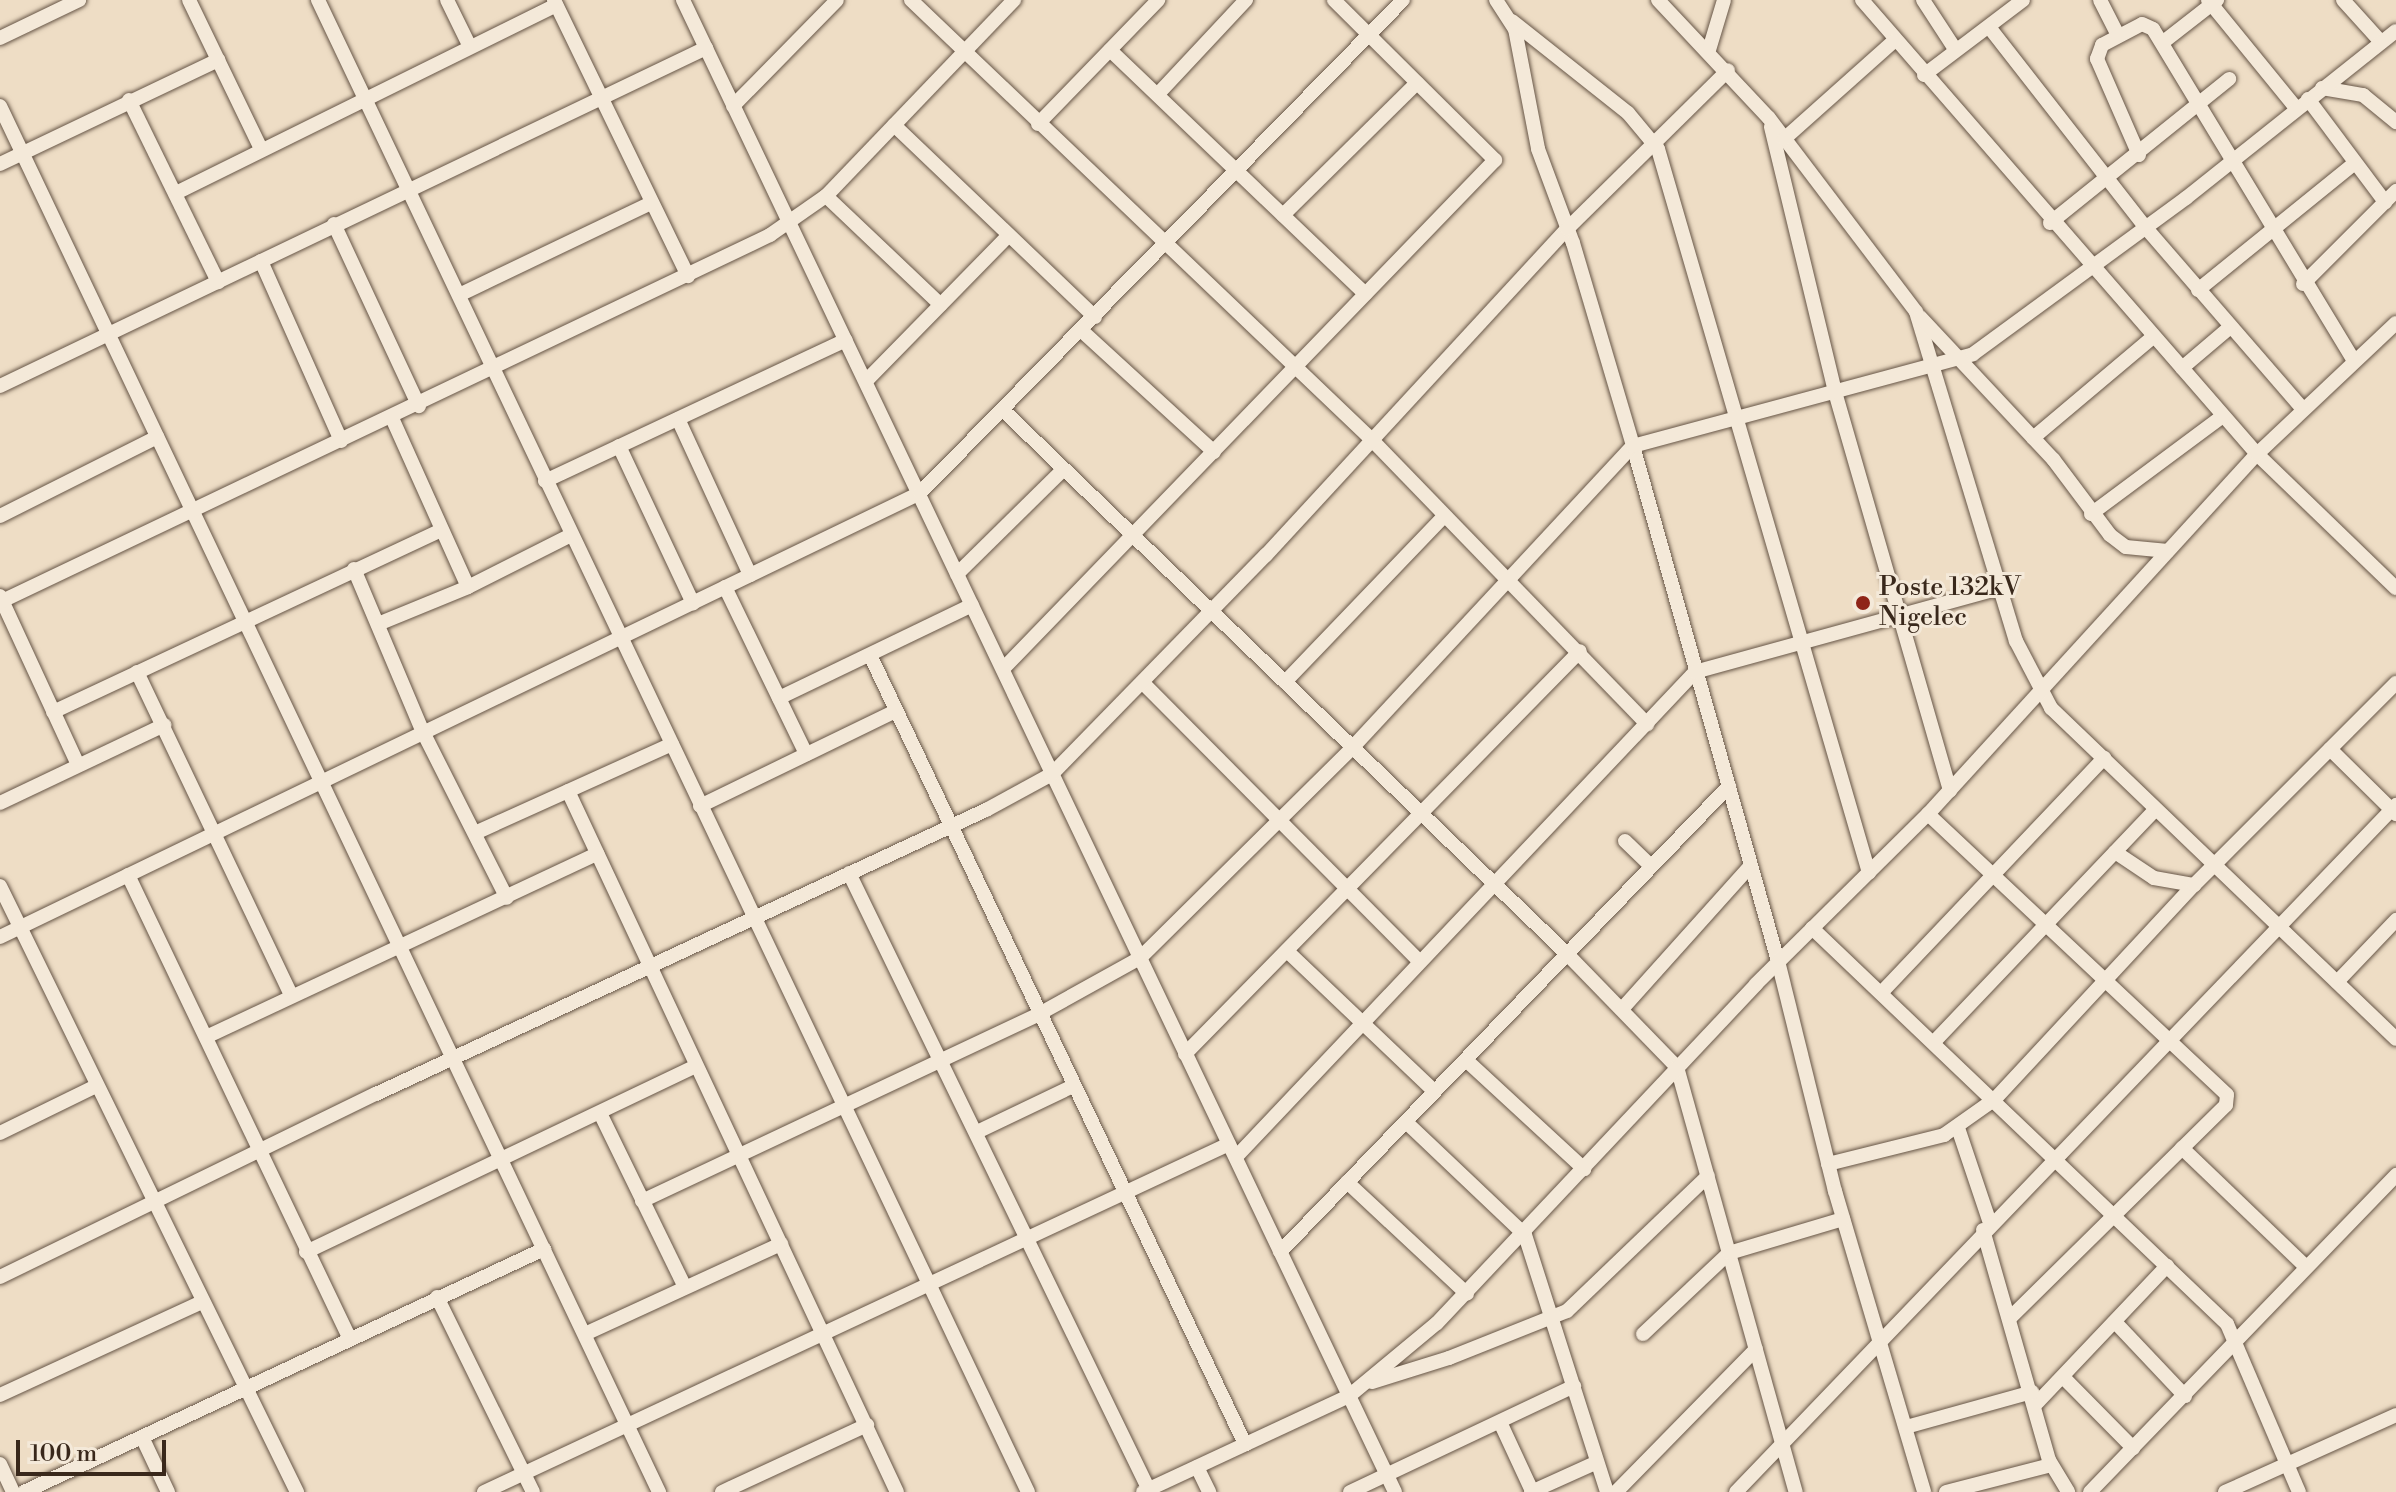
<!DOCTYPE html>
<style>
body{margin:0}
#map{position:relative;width:2396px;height:1492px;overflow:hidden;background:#eeddc5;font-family:"Libre Bodoni",serif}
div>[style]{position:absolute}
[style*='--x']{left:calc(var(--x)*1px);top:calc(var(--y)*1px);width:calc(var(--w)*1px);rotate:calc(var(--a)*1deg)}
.roads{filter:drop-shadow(0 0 2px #665546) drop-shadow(0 0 2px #665546)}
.minor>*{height:14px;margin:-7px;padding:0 7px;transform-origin:7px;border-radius:7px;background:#f4e9d9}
.dots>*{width:22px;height:22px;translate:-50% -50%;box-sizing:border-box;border:4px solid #f4e9d9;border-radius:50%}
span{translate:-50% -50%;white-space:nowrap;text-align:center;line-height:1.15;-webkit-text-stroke:6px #f4e9d9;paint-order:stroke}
.poi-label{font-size:26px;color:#39281b}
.left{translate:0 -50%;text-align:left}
.scale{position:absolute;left:16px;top:1440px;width:150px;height:36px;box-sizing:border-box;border:4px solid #39281b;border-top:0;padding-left:10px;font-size:24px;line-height:28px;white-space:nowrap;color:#39281b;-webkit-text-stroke:6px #f4e9d9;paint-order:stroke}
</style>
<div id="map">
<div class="roads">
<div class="minor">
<div style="--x:189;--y:0;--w:165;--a:64.2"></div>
<div style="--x:318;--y:0;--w:1652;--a:64.55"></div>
<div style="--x:447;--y:0;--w:52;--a:63.9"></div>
<div style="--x:554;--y:0;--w:307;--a:64.1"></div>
<div style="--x:683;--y:0;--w:1653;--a:64.49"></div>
<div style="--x:911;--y:0;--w:633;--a:43.66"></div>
<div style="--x:1369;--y:437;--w:400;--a:45.9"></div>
<div style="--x:1496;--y:0;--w:35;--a:57"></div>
<div style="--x:1515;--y:29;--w:122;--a:79.1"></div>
<div style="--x:1538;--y:149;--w:100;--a:69.6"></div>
<div style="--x:1573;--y:243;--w:212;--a:73.5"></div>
<div style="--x:1633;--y:446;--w:535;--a:74.28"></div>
<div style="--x:1778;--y:961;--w:237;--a:76.1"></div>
<div style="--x:1835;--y:1191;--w:314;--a:73.5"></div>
<div style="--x:1658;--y:0;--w:162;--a:46.8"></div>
<div style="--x:1769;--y:118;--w:243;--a:52.8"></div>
<div style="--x:1916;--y:312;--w:344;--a:73.1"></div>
<div style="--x:2016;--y:641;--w:76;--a:62.4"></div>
<div style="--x:2051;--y:708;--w:478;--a:43.8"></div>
<div style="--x:1862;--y:0;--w:602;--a:48.98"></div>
<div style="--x:2257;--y:454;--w:193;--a:44"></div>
<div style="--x:1923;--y:0;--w:59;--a:56.9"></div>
<div style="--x:2100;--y:0;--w:39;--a:63"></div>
<div style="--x:2208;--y:0;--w:139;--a:50.8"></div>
<div style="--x:2343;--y:0;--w:57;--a:47.9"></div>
<div style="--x:1512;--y:21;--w:148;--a:38.4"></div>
<div style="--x:1628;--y:113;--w:47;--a:50.2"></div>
<div style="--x:1658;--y:149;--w:754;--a:73.75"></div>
<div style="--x:1989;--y:27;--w:255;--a:52"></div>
<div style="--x:2146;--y:228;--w:238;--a:49.1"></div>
<div style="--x:0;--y:38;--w:88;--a:-25.7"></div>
<div style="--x:2162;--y:43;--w:70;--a:-38"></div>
<div style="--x:1110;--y:50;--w:353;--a:43.7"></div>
<div style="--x:1709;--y:50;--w:52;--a:-73.3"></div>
<div style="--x:1924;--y:75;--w:124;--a:-37.1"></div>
<div style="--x:2322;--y:88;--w:42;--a:9.7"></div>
<div style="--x:2363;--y:95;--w:43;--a:39.3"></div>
<div style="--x:1158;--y:94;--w:129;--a:-46.9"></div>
<div style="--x:2308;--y:99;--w:129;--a:53.2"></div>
<div style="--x:129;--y:100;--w:203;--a:63.9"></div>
<div style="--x:0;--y:106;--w:1535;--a:64.57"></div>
<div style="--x:733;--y:106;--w:148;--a:-45.5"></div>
<div style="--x:1038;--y:124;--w:173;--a:-45.9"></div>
<div style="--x:894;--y:125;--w:278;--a:43.7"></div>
<div style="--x:1771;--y:127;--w:273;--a:76.4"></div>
<div style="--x:1835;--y:392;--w:415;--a:73.9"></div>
<div style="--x:1784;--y:139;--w:147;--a:-41.7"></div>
<div style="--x:2139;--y:155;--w:105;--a:-113.6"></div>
<div style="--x:2097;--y:59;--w:15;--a:-70"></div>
<div style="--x:2102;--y:45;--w:45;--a:-27.7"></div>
<div style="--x:2142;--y:24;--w:12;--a:24"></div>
<div style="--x:2153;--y:29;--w:388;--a:58.8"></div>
<div style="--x:0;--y:164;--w:242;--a:-25.5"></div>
<div style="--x:176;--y:193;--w:424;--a:-26.3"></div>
<div style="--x:826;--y:196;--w:158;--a:43.5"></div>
<div style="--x:1283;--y:215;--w:188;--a:-44.6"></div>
<div style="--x:2050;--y:223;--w:230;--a:-38.8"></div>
<div style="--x:334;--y:224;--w:201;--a:65"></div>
<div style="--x:261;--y:261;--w:197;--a:66"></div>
<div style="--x:2303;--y:284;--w:132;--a:-45"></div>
<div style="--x:2198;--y:290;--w:202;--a:-39"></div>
<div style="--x:459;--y:295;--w:213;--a:-25.6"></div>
<div style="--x:1920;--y:317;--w:195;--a:46.9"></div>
<div style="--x:2053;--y:459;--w:95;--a:53.1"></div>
<div style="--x:2110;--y:535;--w:20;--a:37"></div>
<div style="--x:2126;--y:547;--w:42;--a:5.4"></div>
<div style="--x:1082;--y:331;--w:179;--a:42.5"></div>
<div style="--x:2182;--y:368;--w:62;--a:-40.4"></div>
<div style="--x:866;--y:381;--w:203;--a:-45.6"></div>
<div style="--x:0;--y:386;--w:783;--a:-25.58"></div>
<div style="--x:1005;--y:412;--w:781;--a:43.96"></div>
<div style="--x:1567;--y:954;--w:158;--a:45.8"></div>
<div style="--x:1677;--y:1067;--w:441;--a:74.4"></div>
<div style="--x:392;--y:418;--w:185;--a:65.8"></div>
<div style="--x:678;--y:419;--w:172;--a:65.2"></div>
<div style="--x:2033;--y:438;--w:157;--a:-40.1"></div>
<div style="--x:619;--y:446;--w:174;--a:64.8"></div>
<div style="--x:545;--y:481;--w:332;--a:-25.1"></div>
<div style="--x:2091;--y:514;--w:164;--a:-36.6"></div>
<div style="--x:0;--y:516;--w:176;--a:-26.7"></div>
<div style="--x:354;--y:569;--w:175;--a:67.1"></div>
<div style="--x:422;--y:730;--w:188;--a:63.2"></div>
<div style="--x:957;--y:574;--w:148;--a:-44.5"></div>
<div style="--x:725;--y:587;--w:186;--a:64.1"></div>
<div style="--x:0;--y:596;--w:186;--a:65.2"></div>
<div style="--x:0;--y:602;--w:853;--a:-25.48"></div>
<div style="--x:770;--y:235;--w:68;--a:-34.9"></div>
<div style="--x:826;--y:196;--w:272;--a:-46.2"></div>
<div style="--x:378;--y:624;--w:97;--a:-22.3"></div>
<div style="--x:468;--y:587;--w:115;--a:-26.8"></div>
<div style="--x:870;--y:655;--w:874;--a:64.58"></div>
<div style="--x:1003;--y:669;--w:708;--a:-45.97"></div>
<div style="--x:1495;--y:160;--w:227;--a:-135.2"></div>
<div style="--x:137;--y:672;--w:358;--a:64.5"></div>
<div style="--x:1285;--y:682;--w:230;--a:-46.2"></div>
<div style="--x:1143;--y:683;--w:392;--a:45.2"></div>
<div style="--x:779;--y:698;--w:214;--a:-25.7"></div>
<div style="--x:53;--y:712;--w:429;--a:-25.1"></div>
<div style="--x:2330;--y:749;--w:93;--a:44.6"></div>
<div style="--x:568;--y:791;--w:774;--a:64.86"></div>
<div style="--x:0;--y:803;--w:182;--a:-25.4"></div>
<div style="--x:700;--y:806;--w:218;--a:-25.9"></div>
<div style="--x:1928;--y:814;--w:410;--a:43.2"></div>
<div style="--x:2227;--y:1095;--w:10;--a:96"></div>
<div style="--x:2226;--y:1105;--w:302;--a:135.4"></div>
<div style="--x:475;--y:833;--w:216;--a:-24.3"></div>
<div style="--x:1625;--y:841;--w:36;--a:44"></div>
<div style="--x:2115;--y:852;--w:47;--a:33.7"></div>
<div style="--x:2154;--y:878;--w:41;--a:9.9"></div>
<div style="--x:849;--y:873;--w:686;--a:64.07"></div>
<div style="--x:128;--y:875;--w:512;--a:64.44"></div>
<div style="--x:0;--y:886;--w:675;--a:63.89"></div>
<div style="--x:1812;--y:928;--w:574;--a:43.66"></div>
<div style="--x:2227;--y:1324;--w:183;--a:66.8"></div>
<div style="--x:0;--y:937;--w:1022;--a:-25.76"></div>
<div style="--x:920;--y:493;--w:690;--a:-45.59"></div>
<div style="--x:1287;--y:951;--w:204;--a:43.6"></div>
<div style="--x:2337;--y:982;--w:86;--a:-46.4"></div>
<div style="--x:1882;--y:992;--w:323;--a:-46.5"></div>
<div style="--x:1622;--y:1009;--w:193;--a:-48.1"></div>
<div style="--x:206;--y:1037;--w:432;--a:-25.1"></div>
<div style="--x:1934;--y:1042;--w:319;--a:-46.4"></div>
<div style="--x:1185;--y:1054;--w:564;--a:-45.57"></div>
<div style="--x:1466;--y:1060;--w:161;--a:42.7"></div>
<div style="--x:600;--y:1113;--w:194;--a:64"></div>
<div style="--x:1406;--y:1122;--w:164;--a:43.5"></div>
<div style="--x:1525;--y:1235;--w:270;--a:72.3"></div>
<div style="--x:1958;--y:1128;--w:100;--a:71.4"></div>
<div style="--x:977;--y:1132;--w:106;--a:-25.6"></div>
<div style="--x:0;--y:1133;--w:107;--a:-26.1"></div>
<div style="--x:2182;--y:1148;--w:172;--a:43.8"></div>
<div style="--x:1236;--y:1157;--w:668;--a:-46.58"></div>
<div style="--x:1695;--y:672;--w:315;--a:-15.4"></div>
<div style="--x:1828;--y:1164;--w:120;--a:-14"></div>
<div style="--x:1944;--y:1135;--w:62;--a:-35.2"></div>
<div style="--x:1995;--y:1099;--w:292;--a:-47.1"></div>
<div style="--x:2194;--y:885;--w:286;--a:-45"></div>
<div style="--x:1347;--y:1182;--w:164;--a:43"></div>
<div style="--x:642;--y:1201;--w:439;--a:-25.2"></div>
<div style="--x:1039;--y:1014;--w:115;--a:-29"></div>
<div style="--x:1140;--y:958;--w:298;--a:-44.7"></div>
<div style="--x:1352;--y:748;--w:413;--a:-47.1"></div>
<div style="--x:1633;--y:446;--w:352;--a:-15.1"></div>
<div style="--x:1973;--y:354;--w:264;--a:-36.2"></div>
<div style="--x:2186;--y:198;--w:268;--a:-38.5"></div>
<div style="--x:1983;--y:1230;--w:239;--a:74"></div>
<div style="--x:2049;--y:1460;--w:37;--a:59"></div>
<div style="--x:306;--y:1252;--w:432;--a:-25.5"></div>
<div style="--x:1280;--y:1252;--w:647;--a:-46.06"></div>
<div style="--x:0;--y:1277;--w:418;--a:-26"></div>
<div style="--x:376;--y:1094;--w:673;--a:-24.97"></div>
<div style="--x:986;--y:810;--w:75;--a:-28.6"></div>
<div style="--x:1052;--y:774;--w:306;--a:-45.7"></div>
<div style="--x:1266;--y:555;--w:444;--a:-47.3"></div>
<div style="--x:1567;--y:229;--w:226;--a:-44.6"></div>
<div style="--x:437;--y:1297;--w:217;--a:63.8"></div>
<div style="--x:2115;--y:1322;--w:102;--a:46.6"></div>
<div style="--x:585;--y:1334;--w:216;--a:-24.7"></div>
<div style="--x:1643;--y:1334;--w:118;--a:-43.3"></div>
<div style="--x:1729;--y:1253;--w:119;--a:-16.6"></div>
<div style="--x:2063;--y:1377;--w:100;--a:45.4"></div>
<div style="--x:1372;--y:1382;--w:81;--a:-17.3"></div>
<div style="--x:1449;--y:1358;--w:127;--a:-21.7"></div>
<div style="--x:1567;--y:1311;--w:195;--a:-43.8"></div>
<div style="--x:0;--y:1395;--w:222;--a:-24.7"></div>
<div style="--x:2035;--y:1405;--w:192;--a:-46.5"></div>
<div style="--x:1500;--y:1422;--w:76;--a:65.1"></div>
<div style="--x:1906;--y:1427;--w:131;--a:-15.5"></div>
<div style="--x:142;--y:1437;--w:61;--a:64.7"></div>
<div style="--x:0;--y:1464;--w:31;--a:65"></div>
<div style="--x:1197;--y:1467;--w:28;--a:64"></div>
<div style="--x:24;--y:1492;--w:574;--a:-25.05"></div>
<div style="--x:484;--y:1492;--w:822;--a:-25.04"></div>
<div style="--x:722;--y:1492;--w:160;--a:-24.8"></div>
<div style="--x:1143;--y:1492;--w:227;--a:-25"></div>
<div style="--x:1349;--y:1396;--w:114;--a:-39.7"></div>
<div style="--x:1437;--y:1323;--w:465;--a:-46.7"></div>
<div style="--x:1756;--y:984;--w:242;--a:-44.7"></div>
<div style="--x:1928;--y:814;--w:488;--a:-47.6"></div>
<div style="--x:2257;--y:454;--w:191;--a:-43.3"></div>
<div style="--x:1350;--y:1492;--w:248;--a:-25.3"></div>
<div style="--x:1531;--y:1492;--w:72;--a:-24.4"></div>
<div style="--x:1616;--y:1492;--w:200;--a:-45.6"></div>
<div style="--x:1736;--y:1492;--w:953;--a:-46.15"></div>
<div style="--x:1946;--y:1492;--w:108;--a:-14.4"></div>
<div style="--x:2090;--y:1492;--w:441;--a:-46"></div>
<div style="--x:2225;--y:1492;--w:188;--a:-24.2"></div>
</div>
</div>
<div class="dots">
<div style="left:1863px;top:603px;background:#8f2418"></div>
</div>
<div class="poi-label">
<span class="left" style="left:1879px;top:603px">Poste 132kV<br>Nigelec</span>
</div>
<div class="scale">100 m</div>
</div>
